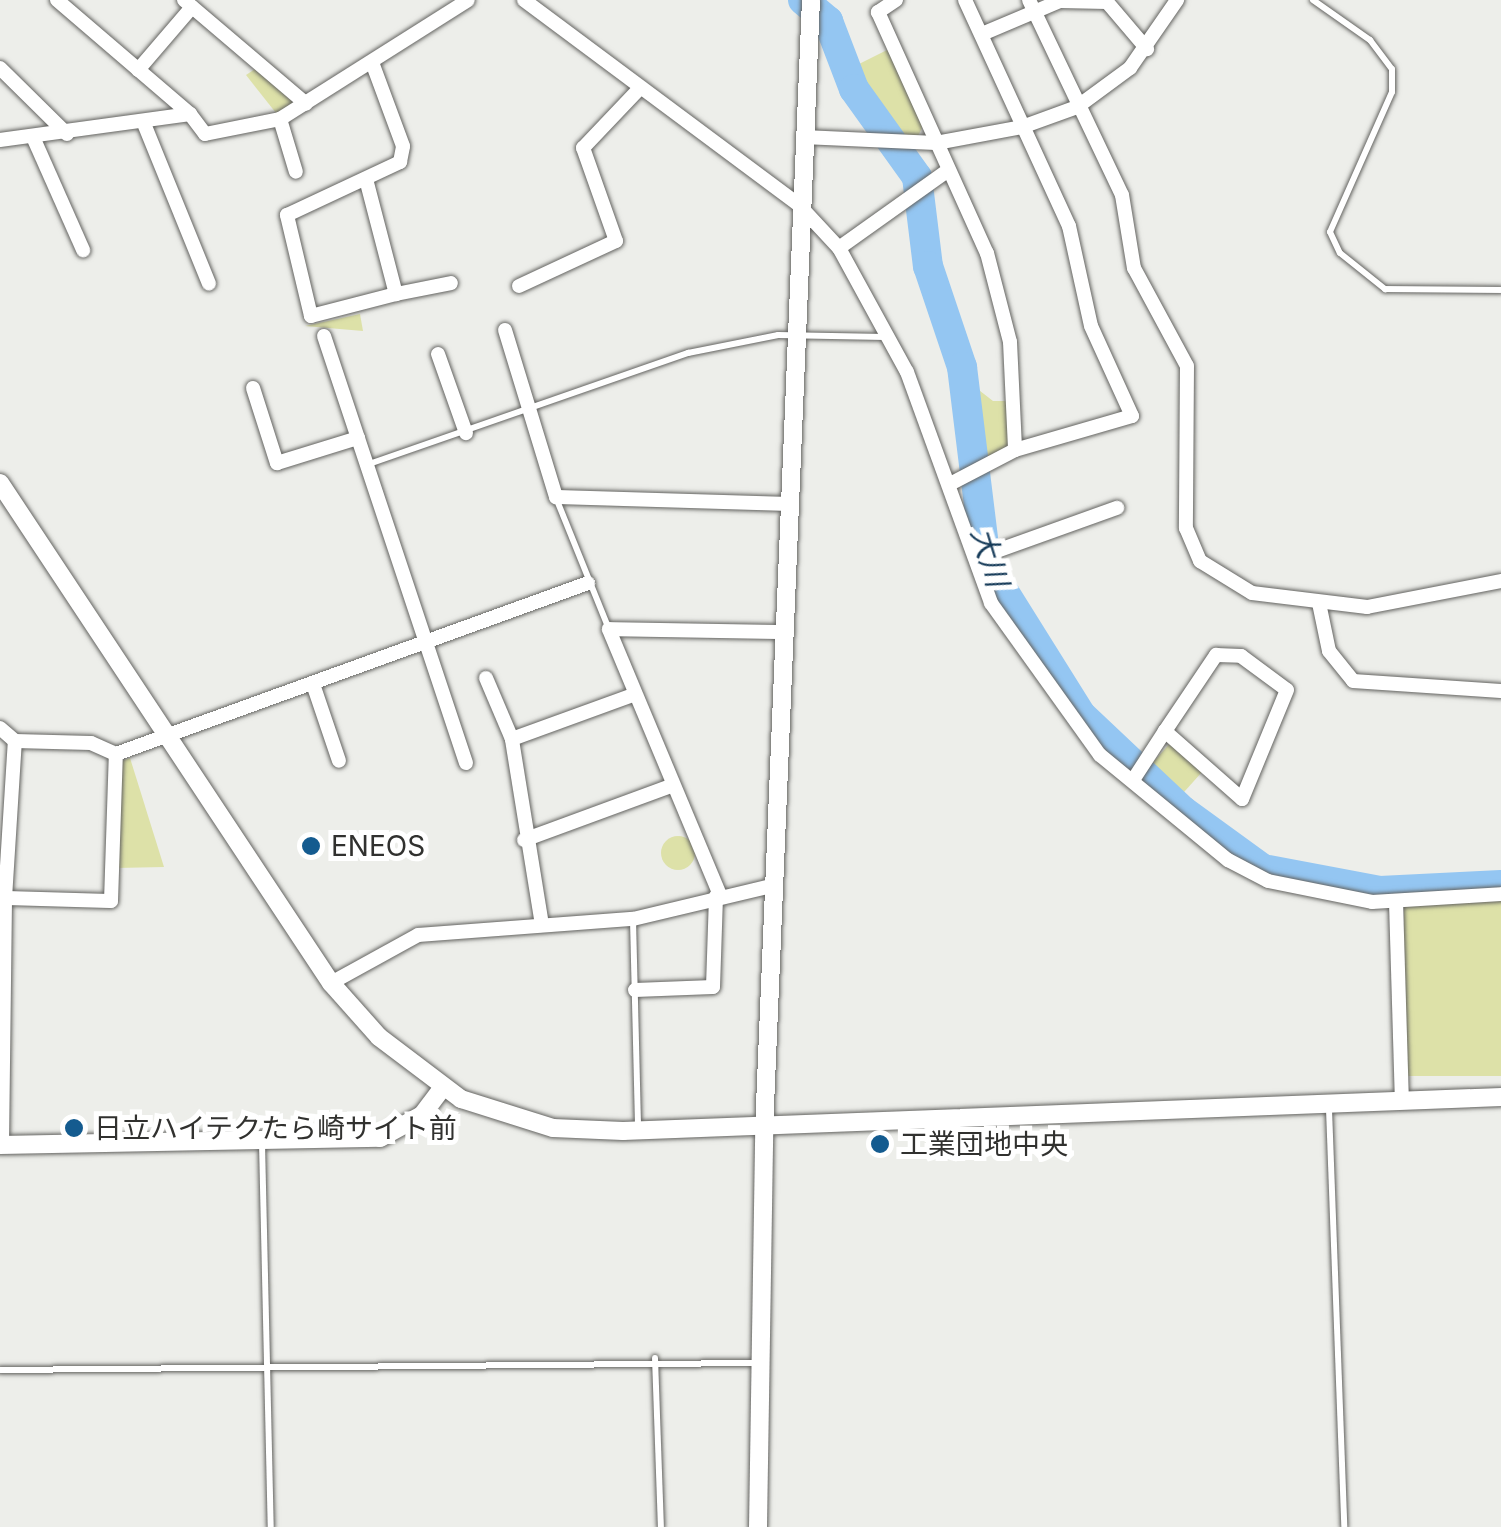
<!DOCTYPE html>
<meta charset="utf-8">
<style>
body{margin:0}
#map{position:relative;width:1501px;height:1527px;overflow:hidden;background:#edeeea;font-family:Inter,"Noto Sans JP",sans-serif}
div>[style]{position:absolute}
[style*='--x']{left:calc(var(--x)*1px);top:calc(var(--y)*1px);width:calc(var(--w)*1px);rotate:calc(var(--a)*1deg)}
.green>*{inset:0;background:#dde1a8;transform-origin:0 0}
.round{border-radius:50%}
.river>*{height:30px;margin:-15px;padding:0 15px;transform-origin:15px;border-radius:15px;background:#94c6f2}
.roads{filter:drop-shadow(0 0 2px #636360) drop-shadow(0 0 2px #636360)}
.lane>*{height:6px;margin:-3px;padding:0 3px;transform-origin:3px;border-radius:3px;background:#fff}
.street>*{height:14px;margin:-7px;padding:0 7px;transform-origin:7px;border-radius:7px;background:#fff}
.secondary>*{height:18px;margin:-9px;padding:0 9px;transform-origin:9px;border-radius:9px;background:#fff}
.dots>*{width:28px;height:28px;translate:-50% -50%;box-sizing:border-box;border:5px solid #fff;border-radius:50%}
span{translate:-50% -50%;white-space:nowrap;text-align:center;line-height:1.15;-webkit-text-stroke:10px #fff;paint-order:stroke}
.poi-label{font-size:28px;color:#31312f}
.left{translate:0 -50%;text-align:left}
.water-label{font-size:30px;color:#153a58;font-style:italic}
</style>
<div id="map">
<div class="green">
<div style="clip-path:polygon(891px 48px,924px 124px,918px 136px,892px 137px,849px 69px)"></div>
<div style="clip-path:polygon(255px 69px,295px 104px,276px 113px,246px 75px)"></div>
<div style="clip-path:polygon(360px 314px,363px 331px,305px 326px)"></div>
<div style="clip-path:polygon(966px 380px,993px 401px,1010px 401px,1012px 448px,972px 468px)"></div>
<div style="left:1173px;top:740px;width:43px;height:40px;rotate:42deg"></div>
<div style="clip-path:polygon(130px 758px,164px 867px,116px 868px,119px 762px)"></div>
<div class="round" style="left:661px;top:836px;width:34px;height:34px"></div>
<div style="left:1501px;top:900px;width:176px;height:97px;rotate:90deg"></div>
</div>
<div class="river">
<div style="--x:803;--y:0;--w:33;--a:40"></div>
<div style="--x:828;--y:21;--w:73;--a:69.1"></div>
<div style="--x:854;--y:89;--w:108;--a:54.4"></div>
<div style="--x:917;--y:177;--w:90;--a:83"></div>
<div style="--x:928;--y:266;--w:107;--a:71.4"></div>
<div style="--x:962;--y:367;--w:197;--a:83"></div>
<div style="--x:986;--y:563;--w:179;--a:58"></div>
<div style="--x:1081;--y:715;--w:140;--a:43.3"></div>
<div style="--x:1183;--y:811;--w:99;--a:35.9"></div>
<div style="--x:1263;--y:869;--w:119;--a:10.6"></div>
<div style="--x:1380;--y:891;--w:121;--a:-2.8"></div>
</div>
<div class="roads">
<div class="lane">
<div style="--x:1313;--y:0;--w:70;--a:35.1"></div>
<div style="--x:1370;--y:40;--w:36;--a:53"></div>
<div style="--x:1392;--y:69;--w:23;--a:90"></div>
<div style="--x:1392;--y:92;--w:153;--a:113.9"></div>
<div style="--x:1330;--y:232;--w:23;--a:65"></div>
<div style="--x:1340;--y:253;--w:58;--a:38.7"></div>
<div style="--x:1385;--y:289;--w:116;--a:0.5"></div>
<div style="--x:369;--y:464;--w:338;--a:-19.2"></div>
<div style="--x:688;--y:353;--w:92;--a:-11.3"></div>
<div style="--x:778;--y:335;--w:107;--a:1.1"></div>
<div style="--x:556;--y:498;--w:141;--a:68"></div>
<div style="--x:633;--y:920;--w:208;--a:88.6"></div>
<div style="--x:1329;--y:1109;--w:418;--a:87.9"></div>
<div style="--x:262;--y:1143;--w:384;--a:88.7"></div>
<div style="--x:655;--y:1358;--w:169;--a:88"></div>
<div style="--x:0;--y:1370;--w:759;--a:-0.53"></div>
</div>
<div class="street">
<div style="--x:57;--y:0;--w:175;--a:40.6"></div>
<div style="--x:184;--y:0;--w:160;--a:40.4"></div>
<div style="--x:524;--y:0;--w:343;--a:36.7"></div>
<div style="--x:799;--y:205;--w:59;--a:47.1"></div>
<div style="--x:839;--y:248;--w:141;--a:61.3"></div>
<div style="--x:907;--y:372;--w:246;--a:70"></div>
<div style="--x:991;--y:603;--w:187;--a:54.4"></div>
<div style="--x:1100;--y:755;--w:166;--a:39.4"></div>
<div style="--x:1228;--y:860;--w:45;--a:27.7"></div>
<div style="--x:1268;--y:881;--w:106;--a:11.4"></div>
<div style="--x:1372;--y:902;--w:129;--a:-3.5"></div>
<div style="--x:896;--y:0;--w:22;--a:146"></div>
<div style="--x:878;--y:12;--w:265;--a:65.7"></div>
<div style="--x:987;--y:253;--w:92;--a:75.5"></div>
<div style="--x:1010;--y:342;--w:108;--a:87.3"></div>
<div style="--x:1015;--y:450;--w:71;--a:152.4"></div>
<div style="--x:965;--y:0;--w:249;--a:65.3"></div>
<div style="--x:1069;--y:226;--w:102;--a:77.6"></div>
<div style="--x:1091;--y:326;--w:99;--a:65.5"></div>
<div style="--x:1132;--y:416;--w:122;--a:163.8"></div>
<div style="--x:1029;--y:0;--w:216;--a:64.5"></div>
<div style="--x:1122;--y:195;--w:74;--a:80.7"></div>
<div style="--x:1134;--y:268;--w:111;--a:61.6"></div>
<div style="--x:1187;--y:366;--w:162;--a:90.4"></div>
<div style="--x:1186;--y:528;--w:36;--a:67"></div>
<div style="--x:1200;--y:561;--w:61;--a:31.6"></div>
<div style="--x:1252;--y:593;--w:116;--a:6.9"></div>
<div style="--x:1367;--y:607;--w:136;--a:-11"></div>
<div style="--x:982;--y:34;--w:85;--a:-22.9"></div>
<div style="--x:1060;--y:1;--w:47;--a:1.2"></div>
<div style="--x:1107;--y:2;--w:62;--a:49.6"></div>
<div style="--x:0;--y:68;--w:94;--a:44.6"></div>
<div style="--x:138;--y:70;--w:83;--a:-49.4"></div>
<div style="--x:280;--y:119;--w:55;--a:73.2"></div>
<div style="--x:145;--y:126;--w:170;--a:67.9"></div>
<div style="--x:33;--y:137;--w:124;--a:66.1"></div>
<div style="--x:803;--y:137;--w:133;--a:2.6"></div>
<div style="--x:936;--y:143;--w:87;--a:-10.5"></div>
<div style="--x:1022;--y:127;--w:59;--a:-20"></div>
<div style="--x:1077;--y:107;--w:66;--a:-36.3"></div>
<div style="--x:1130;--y:68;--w:83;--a:-55.3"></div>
<div style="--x:0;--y:140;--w:192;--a:-7.8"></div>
<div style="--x:190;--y:114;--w:25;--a:53"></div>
<div style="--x:205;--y:134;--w:76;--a:-11.3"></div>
<div style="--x:280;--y:119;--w:222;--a:-32.3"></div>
<div style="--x:366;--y:179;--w:119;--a:75.4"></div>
<div style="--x:396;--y:294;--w:88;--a:165.5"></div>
<div style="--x:311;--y:316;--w:104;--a:-103.4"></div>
<div style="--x:287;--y:215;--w:125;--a:-25.1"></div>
<div style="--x:400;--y:162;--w:16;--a:-79"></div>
<div style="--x:403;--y:146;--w:90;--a:-110.3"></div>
<div style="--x:839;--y:248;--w:133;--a:-35.5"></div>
<div style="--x:519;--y:286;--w:107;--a:-24.9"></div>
<div style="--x:616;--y:241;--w:99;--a:-109.5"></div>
<div style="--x:583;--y:148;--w:79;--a:-46.5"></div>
<div style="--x:396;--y:294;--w:56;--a:-11.3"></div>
<div style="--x:505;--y:330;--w:175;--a:73"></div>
<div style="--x:556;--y:497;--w:235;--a:1.7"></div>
<div style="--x:324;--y:336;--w:450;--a:71.6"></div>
<div style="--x:438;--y:354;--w:84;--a:70.5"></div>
<div style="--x:253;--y:388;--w:79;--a:72.3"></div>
<div style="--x:277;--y:463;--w:85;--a:-17.2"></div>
<div style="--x:977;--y:558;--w:149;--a:-19.7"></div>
<div style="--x:1319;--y:603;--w:49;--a:78.2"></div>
<div style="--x:1329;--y:651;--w:38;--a:51"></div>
<div style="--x:1353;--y:681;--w:148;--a:3.9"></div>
<div style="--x:1216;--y:655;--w:25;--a:2"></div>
<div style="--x:1241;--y:656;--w:57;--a:36.5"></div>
<div style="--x:1287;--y:690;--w:118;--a:112.4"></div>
<div style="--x:1242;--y:799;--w:103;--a:-138.6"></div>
<div style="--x:1165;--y:731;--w:92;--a:-56.1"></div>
<div style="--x:486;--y:678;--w:66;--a:66.9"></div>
<div style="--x:313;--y:684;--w:81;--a:71.3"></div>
<div style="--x:0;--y:728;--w:20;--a:41"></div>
<div style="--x:15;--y:741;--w:76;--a:1.5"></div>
<div style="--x:91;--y:743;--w:27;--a:24"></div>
<div style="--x:116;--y:754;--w:502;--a:-19.91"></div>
<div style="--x:1135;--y:777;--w:55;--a:-56.9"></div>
<div style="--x:524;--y:840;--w:157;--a:-20.2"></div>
<div style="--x:720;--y:895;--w:288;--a:-112.7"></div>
<div style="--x:609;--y:629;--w:176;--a:1"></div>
<div style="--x:5;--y:898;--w:157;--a:-86.4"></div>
<div style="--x:1396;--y:902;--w:199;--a:88.3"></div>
<div style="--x:542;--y:925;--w:188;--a:-99.2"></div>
<div style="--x:512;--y:739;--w:129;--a:-20"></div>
<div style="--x:331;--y:983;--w:99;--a:-28.9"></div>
<div style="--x:418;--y:935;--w:216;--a:-4.3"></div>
<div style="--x:633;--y:919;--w:147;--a:-13.4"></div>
<div style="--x:635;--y:990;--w:78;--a:-2.2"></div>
<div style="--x:713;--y:987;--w:91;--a:-88.1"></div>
<div style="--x:2;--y:1145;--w:247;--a:-89.3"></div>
<div style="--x:5;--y:898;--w:106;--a:1.6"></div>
<div style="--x:111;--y:901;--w:147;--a:-88.1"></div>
</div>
<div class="secondary">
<div style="--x:0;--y:483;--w:600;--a:56.5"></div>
<div style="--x:331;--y:983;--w:72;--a:48.4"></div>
<div style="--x:379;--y:1037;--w:103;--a:37.1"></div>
<div style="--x:461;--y:1099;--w:96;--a:17.5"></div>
<div style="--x:553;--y:1128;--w:70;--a:2.5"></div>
<div style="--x:623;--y:1131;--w:879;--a:-2.22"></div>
<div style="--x:0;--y:1145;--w:380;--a:-1.1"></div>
<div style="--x:380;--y:1138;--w:48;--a:-28.7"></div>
<div style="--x:422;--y:1115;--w:34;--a:-53"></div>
<div style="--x:758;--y:1527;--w:397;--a:-89.1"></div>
<div style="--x:764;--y:1130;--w:1131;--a:-87.62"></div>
</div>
</div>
<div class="dots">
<div style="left:311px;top:846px;background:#145b8f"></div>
<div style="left:74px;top:1128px;background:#145b8f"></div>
<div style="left:880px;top:1144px;background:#145b8f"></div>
</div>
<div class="poi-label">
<span class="left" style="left:331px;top:846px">ENEOS</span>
<span class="left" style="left:94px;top:1128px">日立ハイテクたら崎サイト前</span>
<span class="left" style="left:900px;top:1144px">工業団地中央</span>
</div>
<div class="water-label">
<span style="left:990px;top:557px;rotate:73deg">大川</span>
</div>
</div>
